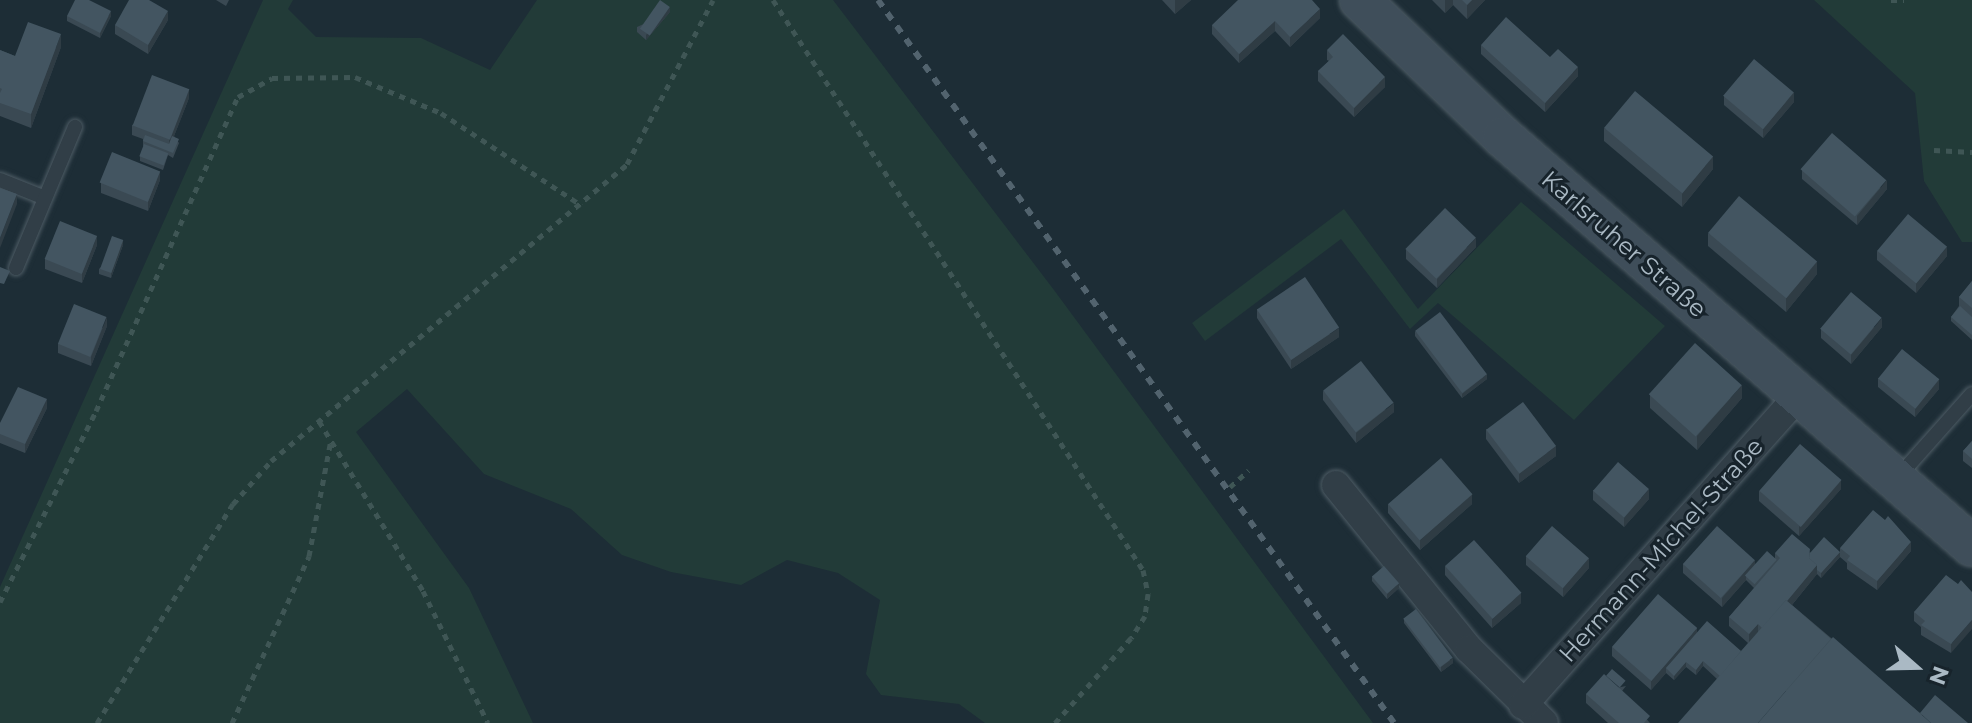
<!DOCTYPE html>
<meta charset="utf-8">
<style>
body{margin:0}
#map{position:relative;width:1972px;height:723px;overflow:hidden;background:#1d2d36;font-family:Montserrat,sans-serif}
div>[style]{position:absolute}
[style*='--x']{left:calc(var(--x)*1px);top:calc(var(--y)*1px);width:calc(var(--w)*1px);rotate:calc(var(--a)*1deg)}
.green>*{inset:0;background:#223b38}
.path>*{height:5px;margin-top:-2.5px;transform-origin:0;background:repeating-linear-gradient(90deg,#3f5655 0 6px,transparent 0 12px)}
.roads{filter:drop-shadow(0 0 2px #4e5c65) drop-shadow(0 0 2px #4e5c65)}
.service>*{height:14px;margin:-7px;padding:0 7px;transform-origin:7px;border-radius:7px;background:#313e47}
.minor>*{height:28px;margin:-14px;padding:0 14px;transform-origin:14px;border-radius:14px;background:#313e47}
.secondary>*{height:40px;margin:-20px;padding:0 20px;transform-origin:20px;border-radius:20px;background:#3f4e5a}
.rail>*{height:6px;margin-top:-3px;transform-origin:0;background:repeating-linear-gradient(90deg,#52636e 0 8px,transparent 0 16px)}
.wall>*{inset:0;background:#3a4953}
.shaded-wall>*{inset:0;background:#2f3c44}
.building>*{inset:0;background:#435561;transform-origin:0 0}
span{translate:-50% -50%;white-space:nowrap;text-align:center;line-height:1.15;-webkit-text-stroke:6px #17232b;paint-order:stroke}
.street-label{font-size:24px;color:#aab9c4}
.north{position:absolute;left:1876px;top:627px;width:80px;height:80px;-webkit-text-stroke:6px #17232b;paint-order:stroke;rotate:110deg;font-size:22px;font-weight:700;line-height:32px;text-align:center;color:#aab9c4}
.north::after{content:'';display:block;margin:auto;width:28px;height:36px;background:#aab9c4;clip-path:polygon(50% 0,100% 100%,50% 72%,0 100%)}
</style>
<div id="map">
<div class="green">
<div style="clip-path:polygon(263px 0,293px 0,288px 9px,316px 37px,421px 38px,490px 70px,537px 0,833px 0,1054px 290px,1373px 723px,985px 723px,959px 704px,881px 695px,866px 674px,880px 600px,838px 573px,787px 560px,741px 585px,671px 572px,622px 555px,571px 509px,484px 474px,407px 389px,356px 432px,469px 588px,533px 723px,0 723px,0 587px)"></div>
<div style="clip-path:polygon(1814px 0,1972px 0,1972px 242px,1962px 242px,1924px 181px,1915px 93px)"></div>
<div style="clip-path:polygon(1521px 202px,1665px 326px,1574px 420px,1438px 303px,1410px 329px,1341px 239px,1205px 341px,1192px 323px,1344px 209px,1418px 309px)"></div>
</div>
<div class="path">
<div style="--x:773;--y:0;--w:680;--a:57.01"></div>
<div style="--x:1143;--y:570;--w:25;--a:78"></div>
<div style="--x:1148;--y:594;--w:22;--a:98"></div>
<div style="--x:1145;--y:616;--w:26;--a:122"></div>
<div style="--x:1131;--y:638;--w:114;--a:131.8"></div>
<div style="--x:1891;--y:0;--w:13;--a:0"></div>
<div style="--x:1934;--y:150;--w:38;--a:3"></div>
<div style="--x:319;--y:421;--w:199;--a:58.5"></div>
<div style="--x:423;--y:591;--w:147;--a:63.8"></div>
<div style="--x:1230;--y:487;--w:25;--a:-42"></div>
<div style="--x:0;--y:602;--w:214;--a:-63.3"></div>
<div style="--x:96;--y:411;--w:345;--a:-65.7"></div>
<div style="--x:238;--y:97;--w:39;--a:-29"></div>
<div style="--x:272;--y:78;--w:83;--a:-0.7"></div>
<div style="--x:355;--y:77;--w:93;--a:22.7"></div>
<div style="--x:441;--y:113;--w:168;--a:33.3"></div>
<div style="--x:97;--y:723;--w:258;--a:-58.2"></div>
<div style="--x:233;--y:504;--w:57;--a:-48.5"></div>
<div style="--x:271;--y:461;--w:464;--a:-39.8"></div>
<div style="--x:627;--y:164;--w:185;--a:-62.3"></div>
<div style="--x:232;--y:723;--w:184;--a:-65.2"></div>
<div style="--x:309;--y:556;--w:118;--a:-79.3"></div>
</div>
<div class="roads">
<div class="service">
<div style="--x:0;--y:180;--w:48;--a:21.8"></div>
<div style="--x:16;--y:268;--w:153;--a:-67.3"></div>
<div style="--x:1898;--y:477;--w:111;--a:-48.3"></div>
</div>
<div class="minor">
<div style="--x:1336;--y:485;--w:211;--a:51"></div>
<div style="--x:1469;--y:649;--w:105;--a:44.6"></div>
<div style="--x:1523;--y:705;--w:414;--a:-48.3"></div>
</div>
<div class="secondary">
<div style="--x:1360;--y:0;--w:198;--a:43.8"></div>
<div style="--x:1503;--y:137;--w:622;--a:41.09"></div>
</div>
</div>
<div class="rail">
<div style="--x:878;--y:0;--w:888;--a:54.48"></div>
</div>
<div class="wall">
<div style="clip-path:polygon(216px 0,229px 0,226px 6px)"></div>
<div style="clip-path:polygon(1162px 0,1191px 0,1175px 14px)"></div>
<div style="clip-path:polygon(1432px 0,1485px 0,1467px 19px,1453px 5px,1445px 13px)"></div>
<div style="clip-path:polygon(670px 12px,646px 40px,637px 32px,637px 27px)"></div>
<div style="clip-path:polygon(67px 16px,111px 16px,100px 38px,67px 21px)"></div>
<div style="clip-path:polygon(1320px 18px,1290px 47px,1275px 31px,1239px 63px,1212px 34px,1212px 25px)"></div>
<div style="clip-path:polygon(168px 20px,148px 54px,115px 34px,115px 25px)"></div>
<div style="clip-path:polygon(1481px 45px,1550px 57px,1578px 76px,1545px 112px,1481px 54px)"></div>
<div style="clip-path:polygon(61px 47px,31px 128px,0 116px,0 50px,15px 56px)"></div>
<div style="clip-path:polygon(1327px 50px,1385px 87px,1354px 117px,1318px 81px,1318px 71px,1329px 61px,1327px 60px)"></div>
<div style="clip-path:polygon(1724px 96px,1794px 102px,1763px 138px,1724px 105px)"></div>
<div style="clip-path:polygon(189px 98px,174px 136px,179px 143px,173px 158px,168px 155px,163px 170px,140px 161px,140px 156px,144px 146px,143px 146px,143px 139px,132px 135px,132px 125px)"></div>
<div style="clip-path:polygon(1604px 128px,1713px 169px,1682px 207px,1604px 141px)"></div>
<div style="clip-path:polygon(1802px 170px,1887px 189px,1857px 225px,1802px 179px)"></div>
<div style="clip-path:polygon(160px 180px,148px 211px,101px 193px,101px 183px)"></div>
<div style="clip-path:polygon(1708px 233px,1817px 274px,1786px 312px,1708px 246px)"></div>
<div style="clip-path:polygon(97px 245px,82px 283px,45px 269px,45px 259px)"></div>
<div style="clip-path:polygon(123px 245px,111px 278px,99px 274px,99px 269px)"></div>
<div style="clip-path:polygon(1476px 247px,1437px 288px,1406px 259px,1406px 250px)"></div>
<div style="clip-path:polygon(1877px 251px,1947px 256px,1916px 293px,1877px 260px)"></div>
<div style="clip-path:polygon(1972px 281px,1972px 340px,1951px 321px,1951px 317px,1959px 306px,1959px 297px)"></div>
<div style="clip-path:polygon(1257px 309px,1339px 337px,1291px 369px,1257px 318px)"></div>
<div style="clip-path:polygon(107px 326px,91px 366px,58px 353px,58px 344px)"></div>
<div style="clip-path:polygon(1882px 327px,1851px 364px,1821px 338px,1821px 329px)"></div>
<div style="clip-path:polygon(1415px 331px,1487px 379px,1462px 398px,1415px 336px)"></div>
<div style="clip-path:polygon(1878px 378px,1939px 389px,1915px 417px,1878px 387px)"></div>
<div style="clip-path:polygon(1323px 391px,1394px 412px,1356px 443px,1323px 400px)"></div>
<div style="clip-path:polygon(1650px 395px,1742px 398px,1697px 450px,1650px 408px)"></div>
<div style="clip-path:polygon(47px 408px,25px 453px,0 443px,0 423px)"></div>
<div style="clip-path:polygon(1486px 429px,1556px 456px,1519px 483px,1486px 439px)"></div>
<div style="clip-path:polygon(1972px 441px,1972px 468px,1963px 461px,1963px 451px)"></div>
<div style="clip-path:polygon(1841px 489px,1799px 536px,1759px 501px,1759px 491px)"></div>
<div style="clip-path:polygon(1593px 490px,1649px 499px,1624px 527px,1593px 500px)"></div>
<div style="clip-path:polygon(1388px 504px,1472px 504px,1420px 550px,1388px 513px)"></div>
<div style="clip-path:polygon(1840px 548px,1911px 551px,1877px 590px,1847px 569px,1847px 563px,1840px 557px,1821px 578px,1817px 574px,1792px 605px,1920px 713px,1968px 723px,1717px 679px,1703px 666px,1696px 675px,1686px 667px,1674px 680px,1666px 673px,1651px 690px,1612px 656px,1612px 647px,1697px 633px,1741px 651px,1748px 643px,1729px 626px,1729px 617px,1754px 588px,1746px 580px,1722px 607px,1683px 573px,1683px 564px,1755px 564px,1775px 558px,1775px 553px,1840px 552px)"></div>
<div style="clip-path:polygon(1526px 556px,1589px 568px,1563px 597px,1526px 565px)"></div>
<div style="clip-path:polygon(1445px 566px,1521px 603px,1492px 628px,1445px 575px)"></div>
<div style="clip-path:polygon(1372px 576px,1399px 588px,1387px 599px,1372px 581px)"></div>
<div style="clip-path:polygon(1958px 584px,1951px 653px,1921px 635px,1921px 627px,1914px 621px,1914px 612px)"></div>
<div style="clip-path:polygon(1404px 619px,1453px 663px,1441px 672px,1404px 623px)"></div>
<div style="clip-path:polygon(1626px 686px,1622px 691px,1650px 723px,1608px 723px,1586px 703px,1586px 694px)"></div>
</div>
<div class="shaded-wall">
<div style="clip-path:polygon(1175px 0,1191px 0,1175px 14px)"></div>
<div style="clip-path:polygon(1445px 0,1453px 0,1453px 5px,1445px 13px)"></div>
<div style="clip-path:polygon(1472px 0,1485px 0,1467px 19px,1467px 5px)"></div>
<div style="clip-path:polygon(670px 7px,670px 12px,646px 40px,646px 35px)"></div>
<div style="clip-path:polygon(1320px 9px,1320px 18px,1290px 47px,1290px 37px)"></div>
<div style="clip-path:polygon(111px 11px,111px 16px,100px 38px,100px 33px)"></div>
<div style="clip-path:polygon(168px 11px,168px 20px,148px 54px,148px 45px)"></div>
<div style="clip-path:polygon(1275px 21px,1275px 31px,1239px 63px,1239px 54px)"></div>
<div style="clip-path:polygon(61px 34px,61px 47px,31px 128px,31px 114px)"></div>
<div style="clip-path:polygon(1578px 67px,1578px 76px,1545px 112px,1545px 103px)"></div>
<div style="clip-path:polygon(1385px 77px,1385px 87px,1354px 117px,1354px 108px)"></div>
<div style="clip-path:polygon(189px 89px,189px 98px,169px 149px,169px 140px)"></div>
<div style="clip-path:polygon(1794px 92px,1794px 102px,1763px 138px,1763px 129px)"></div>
<div style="clip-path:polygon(1713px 156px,1713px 169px,1682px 207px,1682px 194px)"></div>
<div style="clip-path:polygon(160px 171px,160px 180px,148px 211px,148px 202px)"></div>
<div style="clip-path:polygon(1887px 180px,1887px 189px,1857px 225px,1857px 216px)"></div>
<div style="clip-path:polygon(17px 194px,17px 204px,0 248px,0 238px)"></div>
<div style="clip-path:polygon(97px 236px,97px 245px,82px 283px,82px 274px)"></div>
<div style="clip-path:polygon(1476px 238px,1476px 247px,1437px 288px,1437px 279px)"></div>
<div style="clip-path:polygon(123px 240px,123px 245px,111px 278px,111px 273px)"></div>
<div style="clip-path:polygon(1947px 247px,1947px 256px,1916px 293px,1916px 283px)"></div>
<div style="clip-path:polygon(1817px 261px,1817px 274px,1786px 312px,1786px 298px)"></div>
<div style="clip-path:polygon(107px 317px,107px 326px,91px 366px,91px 357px)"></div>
<div style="clip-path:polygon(1882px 318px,1882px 327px,1851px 364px,1851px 355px)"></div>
<div style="clip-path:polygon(1339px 328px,1339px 337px,1291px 369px,1291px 360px)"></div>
<div style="clip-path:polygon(1487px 374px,1487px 379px,1462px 398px,1462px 394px)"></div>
<div style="clip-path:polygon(1939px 379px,1939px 389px,1915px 417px,1915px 408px)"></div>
<div style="clip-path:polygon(1742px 385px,1742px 398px,1697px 450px,1697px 436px)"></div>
<div style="clip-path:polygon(47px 399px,47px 408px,25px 453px,25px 444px)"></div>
<div style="clip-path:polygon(1394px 403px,1394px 412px,1356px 443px,1356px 433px)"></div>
<div style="clip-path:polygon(1556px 446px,1556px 456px,1519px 483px,1519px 474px)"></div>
<div style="clip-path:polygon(1841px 480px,1841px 489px,1799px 536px,1799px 527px)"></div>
<div style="clip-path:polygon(1649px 489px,1649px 499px,1624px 527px,1624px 518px)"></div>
<div style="clip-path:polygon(1472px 494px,1472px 504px,1420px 550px,1420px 540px)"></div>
<div style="clip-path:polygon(1911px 542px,1911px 551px,1877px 590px,1877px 581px)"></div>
<div style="clip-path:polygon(1840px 552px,1840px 557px,1821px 578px,1821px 573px)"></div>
<div style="clip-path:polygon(1589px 558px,1589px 568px,1563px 597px,1563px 588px)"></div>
<div style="clip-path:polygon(1755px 560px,1755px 569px,1746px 576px,1746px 580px,1722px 607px,1722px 598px)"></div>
<div style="clip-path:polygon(1817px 565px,1817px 574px,1764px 639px,1764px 629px)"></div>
<div style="clip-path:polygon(1399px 583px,1399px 588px,1387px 599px,1387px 594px)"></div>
<div style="clip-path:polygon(1521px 593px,1521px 603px,1492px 628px,1492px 619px)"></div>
<div style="clip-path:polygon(1972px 620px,1972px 629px,1951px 653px,1951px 644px)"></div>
<div style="clip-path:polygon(1758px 624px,1758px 634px,1749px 644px,1749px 634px)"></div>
<div style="clip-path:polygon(1697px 628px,1697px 637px,1666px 668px,1666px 673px,1651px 690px,1651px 681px)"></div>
<div style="clip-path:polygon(1453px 658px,1453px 663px,1441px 672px,1441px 667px)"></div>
<div style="clip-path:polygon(1703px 661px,1703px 666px,1696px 675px,1696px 670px)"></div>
<div style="clip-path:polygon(1686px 662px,1686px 667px,1674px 680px,1674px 676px)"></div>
</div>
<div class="building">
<div style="clip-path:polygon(75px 0,89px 0,111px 11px,100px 33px,67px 16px)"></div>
<div style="clip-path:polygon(129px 0,149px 0,168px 11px,148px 45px,115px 25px)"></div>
<div style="left:660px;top:0;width:12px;height:35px;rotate:35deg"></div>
<div style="clip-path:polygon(1238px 0,1312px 0,1320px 9px,1290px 37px,1275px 21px,1239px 54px,1212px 25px)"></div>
<div style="clip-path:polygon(1462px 0,1472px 0,1467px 5px)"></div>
<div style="clip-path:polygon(1506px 17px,1550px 57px,1558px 49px,1578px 67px,1545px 103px,1481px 45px)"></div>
<div style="clip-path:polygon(28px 22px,61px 34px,31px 114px,0 103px,0 93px,2px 89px,0 88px,0 50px,15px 56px)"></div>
<div style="clip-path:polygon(1343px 34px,1385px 77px,1354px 108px,1318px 71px,1333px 57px,1327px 50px)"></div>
<div style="left:1754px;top:59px;width:52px;height:48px;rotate:40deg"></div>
<div style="left:152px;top:75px;width:40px;height:54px;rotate:21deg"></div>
<div style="left:1635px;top:91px;width:102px;height:48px;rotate:40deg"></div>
<div style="left:1832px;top:133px;width:72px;height:48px;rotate:41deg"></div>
<div style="clip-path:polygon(145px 135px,169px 144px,172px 136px,179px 139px,173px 153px,143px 141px)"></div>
<div style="left:144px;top:144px;width:26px;height:13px;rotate:21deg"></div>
<div style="left:112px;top:152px;width:52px;height:33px;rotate:22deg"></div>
<div style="clip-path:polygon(0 188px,17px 194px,0 238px)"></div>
<div style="left:1739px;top:196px;width:102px;height:48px;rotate:40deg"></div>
<div style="left:1445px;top:208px;width:43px;height:57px;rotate:44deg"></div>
<div style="left:1908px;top:214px;width:51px;height:48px;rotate:40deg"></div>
<div style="left:60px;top:221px;width:40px;height:41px;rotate:22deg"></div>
<div style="left:112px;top:236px;width:12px;height:35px;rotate:20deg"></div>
<div style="clip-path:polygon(0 267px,10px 271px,4px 284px,0 283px)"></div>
<div style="left:1305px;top:277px;width:61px;height:58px;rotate:56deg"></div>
<div style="clip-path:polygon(1972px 281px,1972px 308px,1959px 297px)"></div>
<div style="left:1851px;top:292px;width:40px;height:48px;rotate:40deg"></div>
<div style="left:74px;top:304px;width:35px;height:43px;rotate:22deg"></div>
<div style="clip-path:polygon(1960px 306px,1972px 317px,1972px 335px,1951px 317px)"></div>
<div style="left:1440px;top:312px;width:78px;height:31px;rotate:53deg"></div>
<div style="left:1695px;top:343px;width:63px;height:69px;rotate:42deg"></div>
<div style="left:1902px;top:349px;width:48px;height:38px;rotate:39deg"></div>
<div style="left:1361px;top:361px;width:53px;height:48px;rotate:52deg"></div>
<div style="clip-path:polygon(18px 387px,47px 399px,25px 444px,0 434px,0 423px)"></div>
<div style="left:1523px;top:402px;width:55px;height:46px;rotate:53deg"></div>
<div style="clip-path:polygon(1972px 441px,1972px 459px,1963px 451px)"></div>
<div style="left:1800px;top:444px;width:55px;height:62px;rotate:41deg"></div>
<div style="left:1441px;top:458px;width:48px;height:70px;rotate:49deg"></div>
<div style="left:1618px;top:462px;width:41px;height:38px;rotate:41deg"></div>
<div style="clip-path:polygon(1873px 510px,1885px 520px,1888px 516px,1911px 542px,1877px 581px,1847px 560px,1850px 556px,1840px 548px)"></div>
<div style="left:1552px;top:526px;width:49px;height:40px;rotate:41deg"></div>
<div style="left:1717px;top:526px;width:51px;height:51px;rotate:42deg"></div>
<div style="clip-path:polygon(1792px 534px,1810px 549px,1809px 558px,1817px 565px,1787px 601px,1786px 600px,1762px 628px,1758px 624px,1749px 634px,1729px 617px,1780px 558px,1775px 553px)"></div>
<div style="clip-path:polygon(1824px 537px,1840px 552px,1821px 573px,1817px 570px,1817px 565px,1809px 558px,1810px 553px)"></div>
<div style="left:1474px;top:540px;width:71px;height:39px;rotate:48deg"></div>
<div style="left:1767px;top:551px;width:13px;height:33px;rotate:42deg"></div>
<div style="left:1384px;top:566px;width:23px;height:16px;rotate:49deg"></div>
<div style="clip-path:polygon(1946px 575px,1958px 584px,1961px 580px,1972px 592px,1972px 620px,1951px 644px,1921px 625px,1925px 621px,1914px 612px)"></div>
<div style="left:1658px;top:594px;width:52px;height:70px;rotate:41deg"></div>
<div style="clip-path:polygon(1786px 600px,1831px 639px,1758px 723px,1678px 723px)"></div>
<div style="left:1416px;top:609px;width:61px;height:16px;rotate:53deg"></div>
<div style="clip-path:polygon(1707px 621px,1741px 651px,1720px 676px,1703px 661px,1696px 670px,1686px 662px,1674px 676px,1666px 668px)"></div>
<div style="clip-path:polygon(1833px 637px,1931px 723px,1758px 723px)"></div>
<div style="left:1612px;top:669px;width:18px;height:9px;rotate:41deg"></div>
<div style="clip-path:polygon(1604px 674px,1650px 716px,1644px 723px,1619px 723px,1586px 694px)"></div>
<div style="clip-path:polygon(1935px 695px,1968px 723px,1931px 723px,1920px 713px)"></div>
</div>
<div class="street-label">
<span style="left:1624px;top:244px;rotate:41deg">Karlsruher Straße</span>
<span style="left:1661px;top:550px;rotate:-48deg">Hermann-Michel-Straße</span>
</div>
<div class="north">N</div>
</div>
